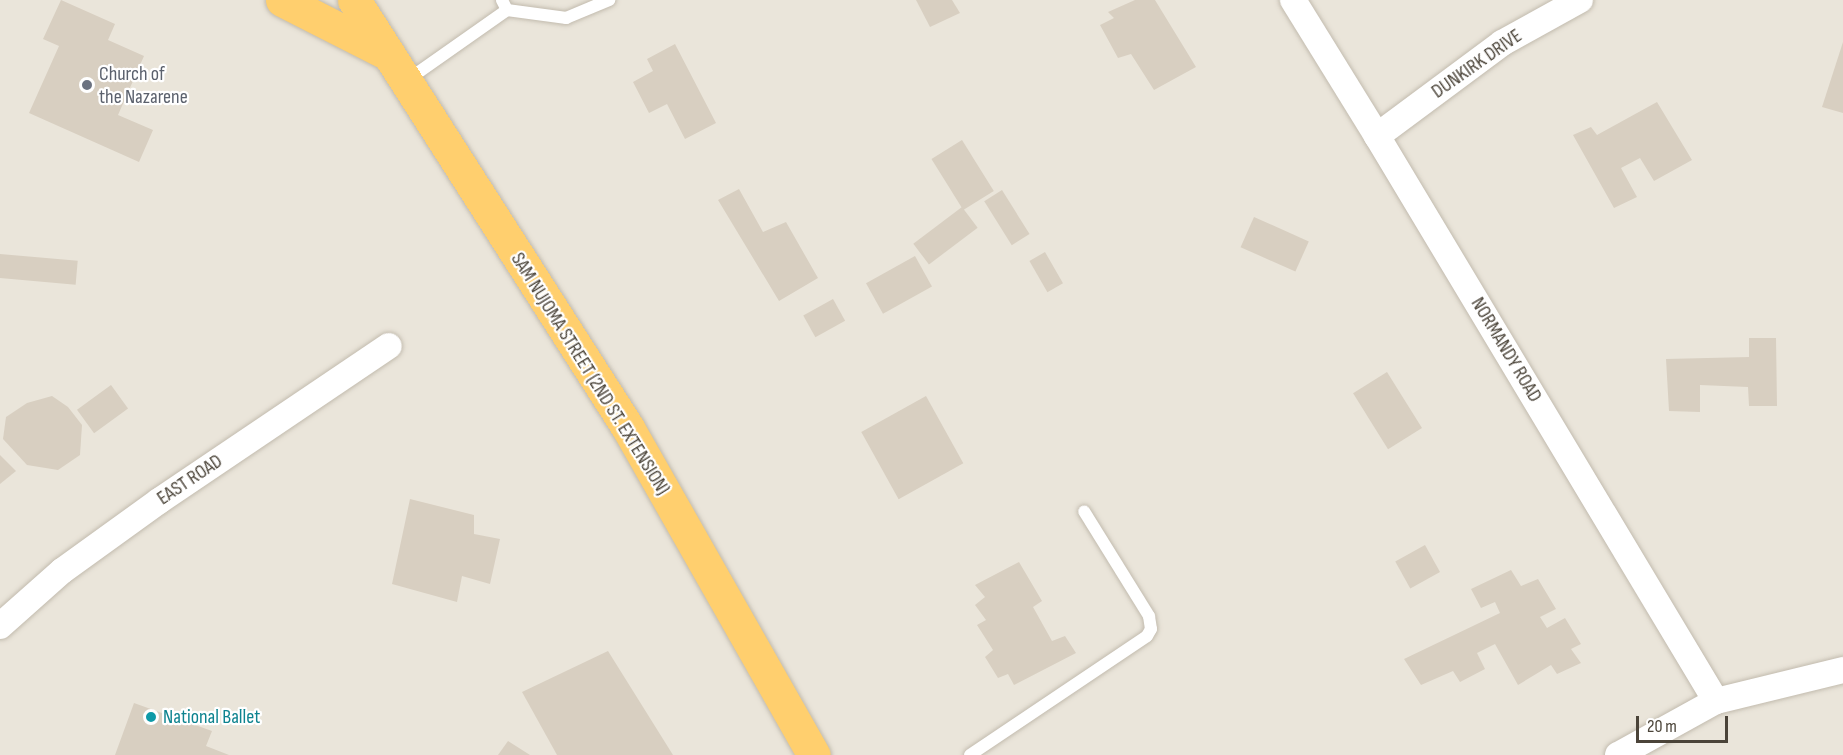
<!DOCTYPE html>
<style>
body{margin:0}
#map{position:relative;width:1843px;height:755px;overflow:hidden;background:#f6f3ec;font-family:"Sofia Sans Condensed",sans-serif}
div>[style]{position:absolute}
[style*='--x']{left:calc(var(--x)*1px);top:calc(var(--y)*1px);width:calc(var(--w)*1px);rotate:calc(var(--a)*1deg)}
.residential>*{inset:0;background:#eae5da;transform-origin:0 0}
.building>*{inset:0;background:#d8cfc1;transform-origin:0 0}
.roads{filter:drop-shadow(0 0 2px #c2bbae) drop-shadow(0 0 2px #c2bbae)}
.lane>*{height:12px;margin:-6px;padding:0 6px;transform-origin:6px;border-radius:6px;background:#fff}
.street>*{height:26px;margin:-13px;padding:0 13px;transform-origin:13px;border-radius:13px;background:#fff}
.highway>*{height:33px;margin:-16.5px;padding:0 16.5px;transform-origin:16.5px;border-radius:16.5px;background:#ffcf6e}
.dots>*{width:16px;height:16px;translate:-50% -50%;box-sizing:border-box;border:3px solid #fff;border-radius:50%}
span{translate:-50% -50%;white-space:nowrap;text-align:center;line-height:1.15;-webkit-text-stroke:4.5px #fff;paint-order:stroke}
.street-label{font-size:20px;color:#4b4439}
.worship-label{font-size:20px;color:#5b616d}
.left{translate:0 -50%;text-align:left}
.culture-label{font-size:20px;color:#0d838f}
.scale{position:absolute;left:1636px;top:716px;width:92px;height:27px;box-sizing:border-box;border:3px solid #4b4439;border-top:0;padding-left:8px;font-size:18px;line-height:21px;white-space:nowrap;color:#4b4439;-webkit-text-stroke:4px #fff;paint-order:stroke}
</style>
<div id="map">
<div class="residential">
<div style="left:0;top:0;width:1843px;height:755px"></div>
</div>
<div class="building">
<div style="clip-path:polygon(61px 0,115px 24px,108px 40px,144px 56px,118px 115px,153px 130px,139px 162px,29px 113px,59px 46px,43px 39px)"></div>
<div style="clip-path:polygon(916px 0,952px 0,960px 13px,930px 27px)"></div>
<div style="clip-path:polygon(1135px 0,1155px 0,1196px 67px,1154px 90px,1131px 54px,1118px 58px,1100px 25px,1114px 18px,1108px 12px)"></div>
<div style="clip-path:polygon(1843px 42px,1843px 113px,1822px 107px)"></div>
<div style="clip-path:polygon(675px 44px,716px 123px,685px 139px,667px 104px,649px 113px,633px 82px,653px 71px,647px 59px)"></div>
<div style="clip-path:polygon(1657px 102px,1692px 160px,1654px 181px,1640px 158px,1621px 168px,1637px 197px,1614px 208px,1573px 135px,1591px 127px,1597px 135px)"></div>
<div style="left:962px;top:140px;width:60px;height:36px;rotate:58deg"></div>
<div style="clip-path:polygon(739px 189px,763px 232px,786px 222px,818px 278px,779px 301px,718px 200px)"></div>
<div style="left:1002px;top:190px;width:52px;height:21px;rotate:58deg"></div>
<div style="left:962px;top:207px;width:26px;height:61px;rotate:53deg"></div>
<div style="left:1254px;top:217px;width:60px;height:33px;rotate:24deg"></div>
<div style="left:1045px;top:252px;width:36px;height:18px;rotate:60deg"></div>
<div style="left:0;top:254px;width:78px;height:24px;rotate:5deg"></div>
<div style="left:915px;top:256px;width:35px;height:56px;rotate:61deg"></div>
<div style="left:833px;top:299px;width:25px;height:34px;rotate:61deg"></div>
<div style="clip-path:polygon(1749px 338px,1776px 338px,1777px 406px,1749px 406px,1748px 387px,1700px 385px,1700px 412px,1669px 411px,1666px 359px,1749px 357px)"></div>
<div style="left:1387px;top:372px;width:66px;height:40px;rotate:58deg"></div>
<div style="left:111px;top:385px;width:29px;height:42px;rotate:54deg"></div>
<div style="clip-path:polygon(52px 396px,68px 407px,82px 425px,80px 455px,58px 470px,27px 465px,3px 439px,6px 417px,27px 403px)"></div>
<div style="left:926px;top:396px;width:77px;height:74px;rotate:61deg"></div>
<div style="clip-path:polygon(0 455px,16px 471px,0 484px)"></div>
<div style="clip-path:polygon(410px 499px,474px 515px,474px 534px,500px 539px,490px 584px,462px 576px,457px 602px,392px 584px)"></div>
<div style="left:1425px;top:545px;width:31px;height:34px;rotate:61deg"></div>
<div style="clip-path:polygon(1019px 562px,1042px 601px,1033px 607px,1052px 641px,1065px 636px,1076px 653px,1014px 685px,1008px 674px,998px 678px,985px 657px,993px 650px,977px 625px,986px 620px,975px 605px,985px 597px,975px 585px)"></div>
<div style="clip-path:polygon(1511px 570px,1521px 586px,1538px 579px,1556px 609px,1540px 617px,1547px 628px,1565px 618px,1581px 644px,1571px 649px,1581px 663px,1557px 674px,1551px 665px,1518px 685px,1495px 644px,1477px 653px,1485px 669px,1460px 682px,1453px 671px,1421px 685px,1404px 659px,1500px 613px,1495px 602px,1481px 608px,1471px 589px)"></div>
<div style="clip-path:polygon(608px 651px,673px 755px,557px 755px,522px 692px)"></div>
<div style="clip-path:polygon(134px 703px,212px 731px,206px 746px,229px 755px,115px 755px)"></div>
<div style="clip-path:polygon(508px 741px,530px 755px,498px 755px)"></div>
</div>
<div class="roads">
<div class="lane">
<div style="--x:507;--y:10;--w:60;--a:7.7"></div>
<div style="--x:566;--y:18;--w:47;--a:-22.7"></div>
<div style="--x:406;--y:81;--w:123;--a:-35.1"></div>
<div style="--x:507;--y:10;--w:11;--a:-117"></div>
<div style="--x:970;--y:755;--w:213;--a:-33.9"></div>
<div style="--x:1147;--y:636;--w:8;--a:-60"></div>
<div style="--x:1151;--y:629;--w:13;--a:-99"></div>
<div style="--x:1149;--y:616;--w:123;--a:-121.8"></div>
</div>
<div class="street">
<div style="--x:1293;--y:0;--w:160;--a:58.3"></div>
<div style="--x:1377;--y:136;--w:659;--a:59.04"></div>
<div style="--x:1377;--y:136;--w:156;--a:-36.6"></div>
<div style="--x:1502;--y:43;--w:89;--a:-28.9"></div>
<div style="--x:0;--y:626;--w:83;--a:-41.6"></div>
<div style="--x:62;--y:571;--w:120;--a:-35.8"></div>
<div style="--x:159;--y:501;--w:277;--a:-34"></div>
<div style="--x:1618;--y:755;--w:112;--a:-28.9"></div>
<div style="--x:1716;--y:701;--w:131;--a:-13.7"></div>
</div>
<div class="highway">
<div style="--x:282;--y:0;--w:117;--a:27"></div>
<div style="--x:354;--y:0;--w:508;--a:57.37"></div>
<div style="--x:628;--y:428;--w:376;--a:60.4"></div>
</div>
</div>
<div class="dots">
<div style="left:87px;top:85px;background:#6b7280"></div>
<div style="left:151px;top:717px;background:#0f9aa8"></div>
</div>
<div class="street-label">
<span style="left:1477px;top:64px;rotate:-35deg">DUNKIRK DRIVE</span>
<span style="left:1506px;top:350px;rotate:59deg">NORMANDY ROAD</span>
<span style="left:590px;top:374px;rotate:58deg">SAM NUJOMA STREET (2ND ST. EXTENSION)</span>
<span style="left:190px;top:480px;rotate:-34deg">EAST ROAD</span>
</div>
<div class="worship-label">
<span class="left" style="left:99px;top:86px">Church of<br>the Nazarene</span>
</div>
<div class="culture-label">
<span class="left" style="left:163px;top:717px">National Ballet</span>
</div>
<div class="scale">20 m</div>
</div>
